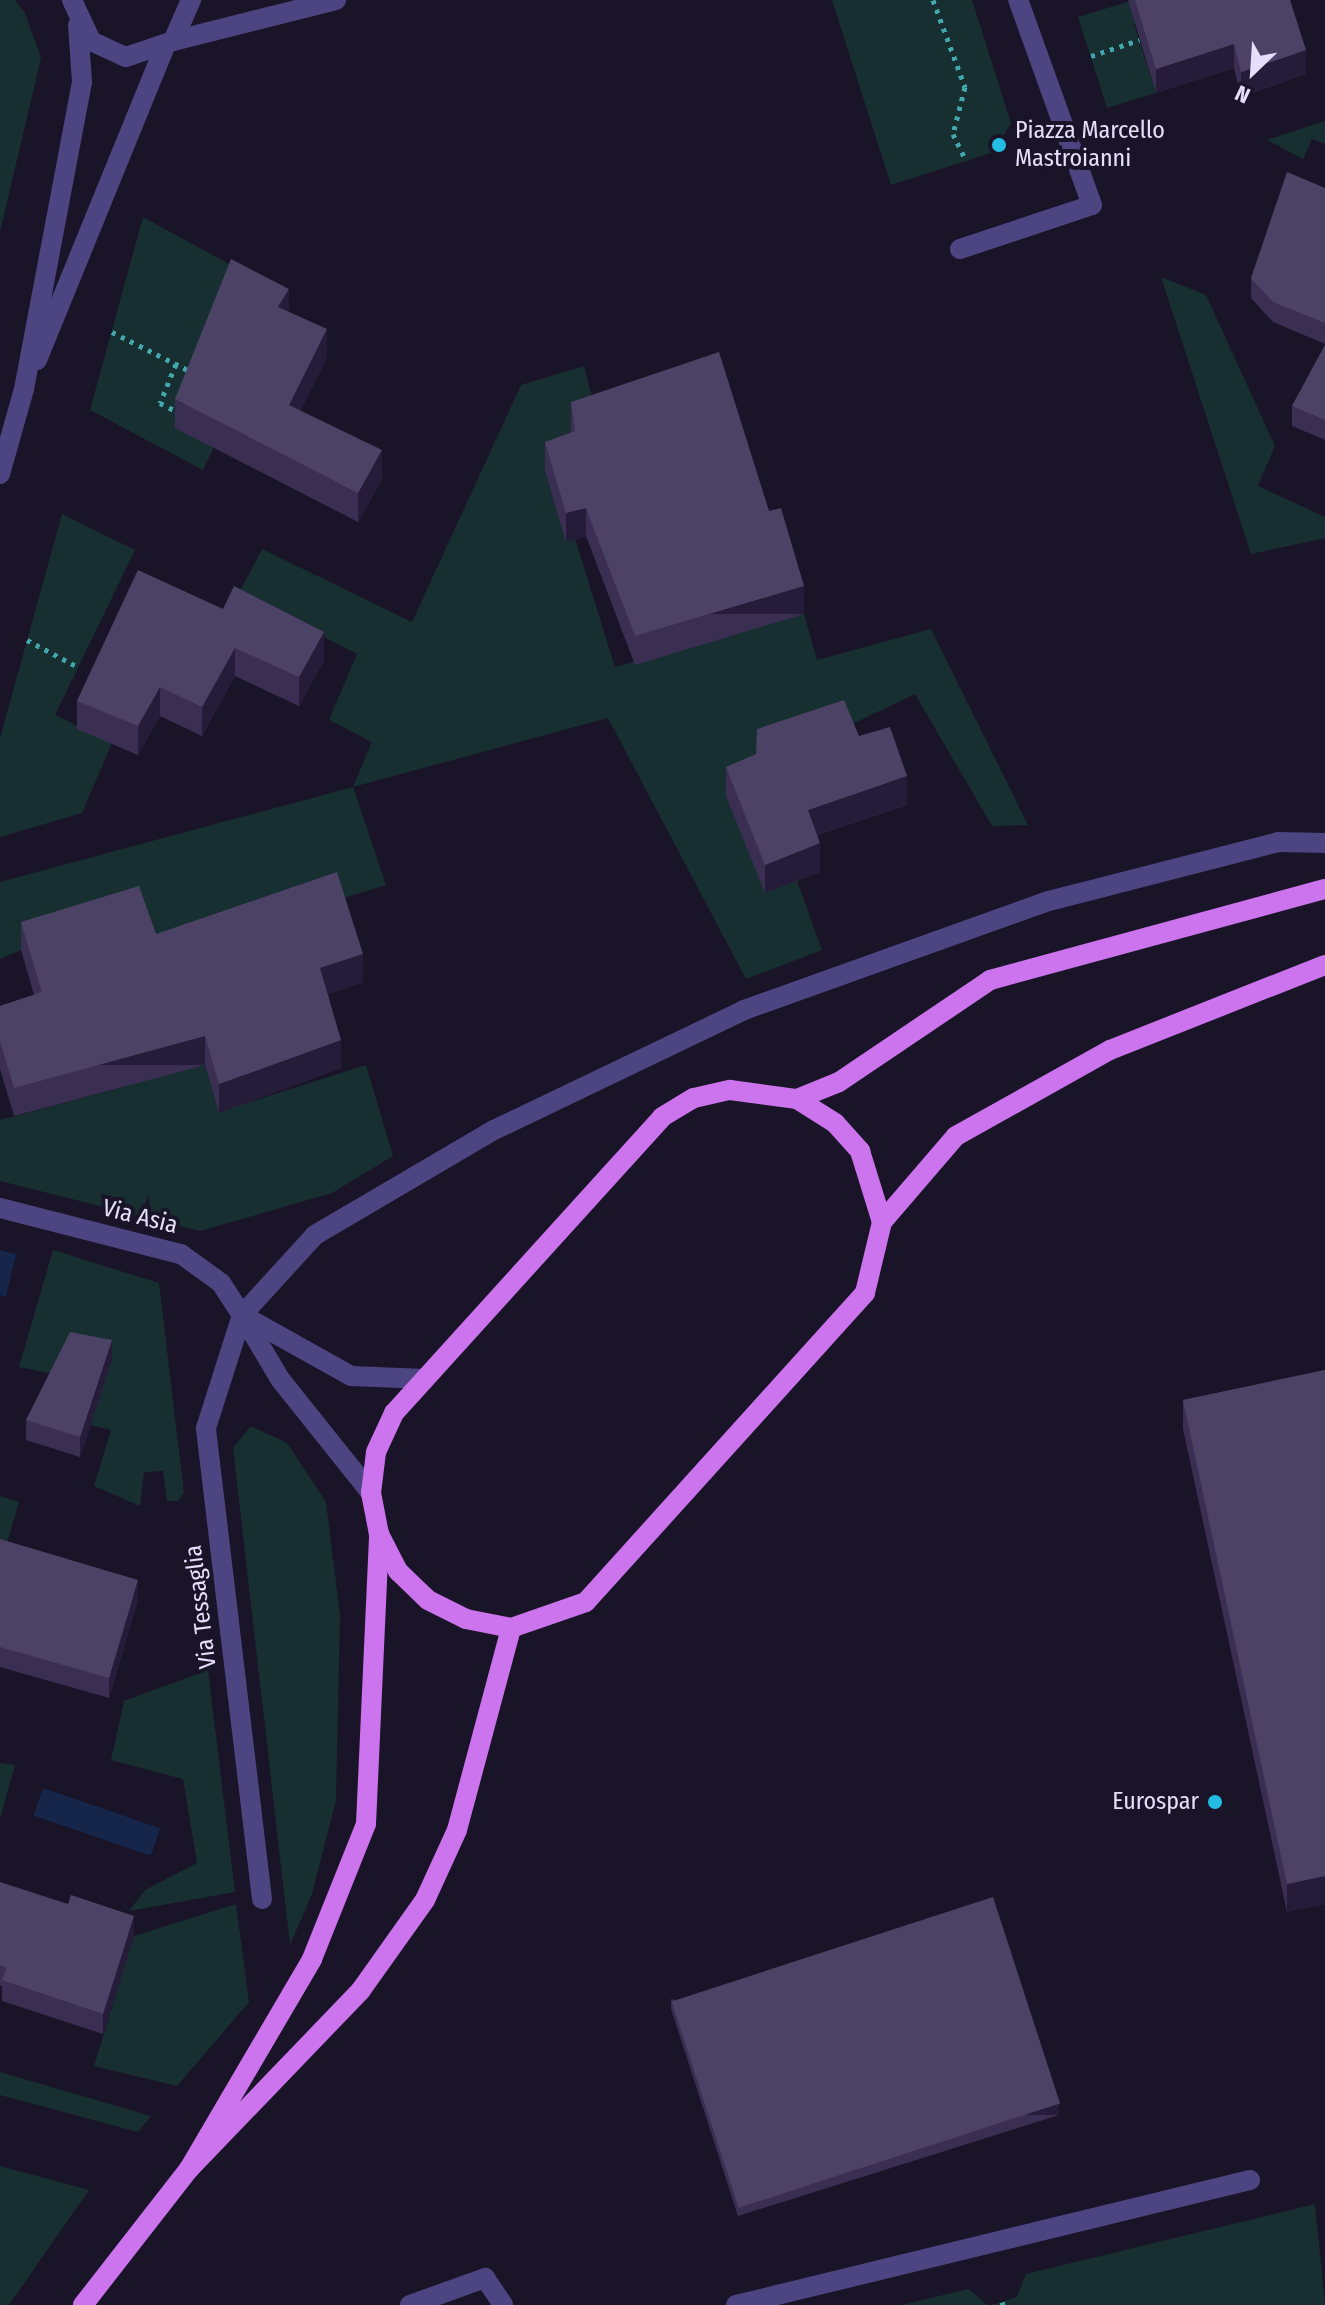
<!DOCTYPE html>
<style>
body{margin:0}
#map{position:relative;width:1325px;height:2305px;overflow:hidden;background:#191428;font-family:"Fira Sans Condensed",sans-serif}
div>[style]{position:absolute}
[style*='--x']{left:calc(var(--x)*1px);top:calc(var(--y)*1px);width:calc(var(--w)*1px);rotate:calc(var(--a)*1deg)}
.green>*{inset:0;background:#182f31}
.water>*{inset:0;background:#16254a;transform-origin:0 0}
.path>*{height:5px;margin-top:-2.5px;transform-origin:0;background:repeating-linear-gradient(90deg,#41a9ad 0 4px,transparent 0 10px)}
.minor>*{height:20px;margin:-10px;padding:0 10px;transform-origin:10px;border-radius:10px;background:#4d4581}
.major>*{height:20px;margin:-10px;padding:0 10px;transform-origin:10px;border-radius:10px;background:#cb74ed}
.wall>*{inset:0;background:#3a2f53}
.shaded-wall>*{inset:0;background:#251c3a;transform-origin:0 0}
.building>*{inset:0;background:#4c4265;transform-origin:0 0}
.dots>*{width:22px;height:22px;translate:-50% -50%;box-sizing:border-box;border:4px solid #191428;border-radius:50%}
span{translate:-50% -50%;white-space:nowrap;text-align:center;line-height:1.15;-webkit-text-stroke:8px #191428;paint-order:stroke}
.poi-label{font-size:24px;color:#e5dffb}
.left{translate:0 -50%;text-align:left}
.right{translate:-100% -50%;text-align:right}
.street-label{font-size:24px;color:#e5dffb}
.north{position:absolute;left:1213px;top:32px;width:80px;height:80px;-webkit-text-stroke:6px #191428;paint-order:stroke;rotate:205deg;font-size:22px;font-weight:700;line-height:32px;text-align:center;color:#e5dffb}
.north::after{content:'';display:block;margin:auto;width:28px;height:36px;background:#e5dffb;clip-path:polygon(50% 0,100% 100%,50% 72%,0 100%)}
</style>
<div id="map">
<div class="green">
<div style="clip-path:polygon(0 0,15px 0,25px 13px,41px 58px,0 232px)"></div>
<div style="clip-path:polygon(832px 0,972px 0,1011px 123px,994px 152px,891px 185px)"></div>
<div style="clip-path:polygon(1134px 0,1157px 18px,1134px 24px,1156px 93px,1107px 108px,1078px 17px)"></div>
<div style="clip-path:polygon(1325px 121px,1325px 144px,1312px 139px,1303px 159px,1267px 140px)"></div>
<div style="clip-path:polygon(143px 217px,240px 270px,214px 447px,203px 470px,90px 410px)"></div>
<div style="clip-path:polygon(1161px 277px,1206px 295px,1275px 446px,1258px 486px,1325px 517px,1325px 538px,1251px 554px)"></div>
<div style="clip-path:polygon(584px 366px,598px 422px,575px 460px,566px 541px,575px 539px,615px 667px,804px 614px,817px 660px,931px 629px,1028px 825px,992px 826px,915px 694px,844px 728px,797px 881px,822px 950px,746px 979px,608px 718px,353px 787px,386px 885px,337px 900px,195px 1032px,219px 1112px,366px 1065px,393px 1156px,332px 1193px,200px 1231px,0 1181px,0 1120px,127px 1086px,21px 950px,0 959px,0 882px,353px 787px,372px 742px,329px 720px,357px 654px,239px 593px,262px 549px,412px 622px,521px 385px)"></div>
<div style="clip-path:polygon(62px 514px,135px 550px,55px 715px,112px 743px,82px 813px,0 837px,0 738px)"></div>
<div style="clip-path:polygon(53px 1250px,159px 1283px,184px 1493px,178px 1501px,167px 1501px,163px 1471px,144px 1472px,140px 1506px,94px 1486px,111px 1430px,91px 1425px,59px 1375px,19px 1367px)"></div>
<div style="clip-path:polygon(251px 1426px,287px 1443px,326px 1502px,340px 1615px,336px 1800px,312px 1894px,290px 1945px,233px 1448px)"></div>
<div style="clip-path:polygon(0 1496px,19px 1502px,0 1567px)"></div>
<div style="clip-path:polygon(208px 1670px,235px 1892px,129px 1911px,145px 1890px,197px 1863px,183px 1779px,111px 1760px,124px 1701px)"></div>
<div style="clip-path:polygon(0 1763px,15px 1765px,0 1819px)"></div>
<div style="clip-path:polygon(236px 1904px,249px 2002px,177px 2086px,94px 2066px,134px 1936px)"></div>
<div style="clip-path:polygon(0 2072px,151px 2116px,138px 2132px,0 2095px)"></div>
<div style="clip-path:polygon(0 2166px,89px 2190px,9px 2305px,0 2305px)"></div>
<div style="clip-path:polygon(1315px 2204px,1325px 2305px,991px 2305px,1017px 2297px,1026px 2274px)"></div>
<div style="clip-path:polygon(969px 2289px,987px 2305px,901px 2305px)"></div>
</div>
<div class="water">
<div style="clip-path:polygon(0 1250px,16px 1254px,6px 1297px,0 1295px)"></div>
<div style="left:43px;top:1788px;width:124px;height:29px;rotate:19deg"></div>
</div>
<div class="path">
<div style="--x:933;--y:0;--w:93;--a:69.8"></div>
<div style="--x:965;--y:87;--w:49;--a:104.3"></div>
<div style="--x:953;--y:134;--w:30;--a:64"></div>
<div style="--x:1091;--y:56;--w:51;--a:-18.4"></div>
<div style="--x:112;--y:332;--w:87;--a:26.6"></div>
<div style="--x:176;--y:364;--w:42;--a:112.3"></div>
<div style="--x:160;--y:403;--w:20;--a:27"></div>
<div style="--x:27;--y:640;--w:58;--a:27.9"></div>
<div style="--x:1002;--y:2302;--w:3;--a:72"></div>
</div>
<div class="minor">
<div style="--x:72;--y:0;--w:45;--a:65.1"></div>
<div style="--x:91;--y:41;--w:38;--a:25"></div>
<div style="--x:126;--y:57;--w:50;--a:-18.8"></div>
<div style="--x:173;--y:41;--w:45;--a:-66.3"></div>
<div style="--x:173;--y:41;--w:168;--a:-14.1"></div>
<div style="--x:960;--y:249;--w:139;--a:-18.4"></div>
<div style="--x:1092;--y:205;--w:218;--a:-109.8"></div>
<div style="--x:37;--y:360;--w:338;--a:-67.8"></div>
<div style="--x:0;--y:474;--w:88;--a:-74.2"></div>
<div style="--x:24;--y:389;--w:312;--a:-79.3"></div>
<div style="--x:82;--y:82;--w:57;--a:-94"></div>
<div style="--x:0;--y:1208;--w:187;--a:14.3"></div>
<div style="--x:181;--y:1254;--w:49;--a:35.9"></div>
<div style="--x:221;--y:1283;--w:38;--a:57"></div>
<div style="--x:371;--y:1493;--w:146;--a:-128.6"></div>
<div style="--x:280;--y:1379;--w:74;--a:-120.7"></div>
<div style="--x:242;--y:1315;--w:125;--a:29.2"></div>
<div style="--x:351;--y:1376;--w:74;--a:2.3"></div>
<div style="--x:262;--y:1899;--w:474;--a:-96.8"></div>
<div style="--x:206;--y:1428;--w:119;--a:-72.3"></div>
<div style="--x:242;--y:1315;--w:108;--a:-47.6"></div>
<div style="--x:315;--y:1235;--w:208;--a:-30.4"></div>
<div style="--x:494;--y:1130;--w:277;--a:-25.6"></div>
<div style="--x:744;--y:1010;--w:324;--a:-19.7"></div>
<div style="--x:1049;--y:901;--w:236;--a:-14.4"></div>
<div style="--x:1278;--y:842;--w:47;--a:1.2"></div>
<div style="--x:410;--y:2305;--w:80;--a:-19.8"></div>
<div style="--x:485;--y:2278;--w:32;--a:56"></div>
<div style="--x:736;--y:2305;--w:529;--a:-13.67"></div>
</div>
<div class="major">
<div style="--x:797;--y:1099;--w:45;--a:-22"></div>
<div style="--x:839;--y:1082;--w:182;--a:-34"></div>
<div style="--x:990;--y:980;--w:347;--a:-15.2"></div>
<div style="--x:882;--y:1222;--w:113;--a:-49.3"></div>
<div style="--x:956;--y:1136;--w:176;--a:-29.2"></div>
<div style="--x:1110;--y:1050;--w:231;--a:-21.6"></div>
<div style="--x:189;--y:2169;--w:243;--a:-59.6"></div>
<div style="--x:312;--y:1959;--w:145;--a:-68.2"></div>
<div style="--x:366;--y:1824;--w:290;--a:-87.4"></div>
<div style="--x:379;--y:1534;--w:42;--a:-101"></div>
<div style="--x:371;--y:1493;--w:41;--a:-83"></div>
<div style="--x:376;--y:1452;--w:43;--a:-65.2"></div>
<div style="--x:394;--y:1413;--w:399;--a:-47.8"></div>
<div style="--x:662;--y:1117;--w:37;--a:-31"></div>
<div style="--x:694;--y:1098;--w:37;--a:-13"></div>
<div style="--x:730;--y:1090;--w:68;--a:7.7"></div>
<div style="--x:797;--y:1099;--w:45;--a:32.3"></div>
<div style="--x:835;--y:1123;--w:38;--a:48"></div>
<div style="--x:860;--y:1151;--w:74;--a:72.8"></div>
<div style="--x:882;--y:1222;--w:73;--a:103.5"></div>
<div style="--x:865;--y:1293;--w:416;--a:132.1"></div>
<div style="--x:586;--y:1602;--w:79;--a:160.9"></div>
<div style="--x:511;--y:1628;--w:46;--a:-168.7"></div>
<div style="--x:466;--y:1619;--w:42;--a:-153.4"></div>
<div style="--x:428;--y:1600;--w:42;--a:-136"></div>
<div style="--x:398;--y:1571;--w:42;--a:-117.2"></div>
<div style="--x:83;--y:2305;--w:172;--a:-52.1"></div>
<div style="--x:189;--y:2169;--w:248;--a:-46.1"></div>
<div style="--x:361;--y:1990;--w:110;--a:-54.6"></div>
<div style="--x:425;--y:1900;--w:77;--a:-65.4"></div>
<div style="--x:457;--y:1830;--w:209;--a:-75"></div>
</div>
<div class="wall">
<div style="clip-path:polygon(1128px 0,1290px 0,1306px 74px,1241px 97px,1234px 68px,1156px 93px)"></div>
<div style="clip-path:polygon(1325px 188px,1325px 344px,1273px 322px,1251px 298px,1251px 278px)"></div>
<div style="clip-path:polygon(289px 312px,327px 358px,300px 411px,382px 479px,358px 522px,175px 428px,175px 399px)"></div>
<div style="clip-path:polygon(1325px 345px,1325px 440px,1292px 426px,1292px 406px)"></div>
<div style="clip-path:polygon(571px 402px,769px 511px,804px 614px,635px 665px,586px 536px,566px 542px,545px 470px,545px 442px,571px 433px)"></div>
<div style="clip-path:polygon(138px 570px,324px 660px,299px 706px,235px 676px,202px 736px,160px 716px,138px 755px,77px 729px,77px 701px)"></div>
<div style="clip-path:polygon(859px 736px,907px 805px,817px 835px,820px 872px,765px 893px,726px 796px,726px 767px)"></div>
<div style="clip-path:polygon(21px 922px,156px 934px,363px 982px,328px 994px,341px 1068px,219px 1113px,205px 1065px,14px 1116px,0 1069px,0 1006px,34px 995px,21px 950px)"></div>
<div style="clip-path:polygon(112px 1360px,80px 1457px,26px 1440px,26px 1420px)"></div>
<div style="clip-path:polygon(1325px 1370px,1325px 1904px,1287px 1912px,1183px 1429px,1183px 1400px)"></div>
<div style="clip-path:polygon(0 1539px,138px 1600px,109px 1698px,0 1667px)"></div>
<div style="clip-path:polygon(0 1882px,134px 1936px,103px 2034px,2px 2001px,2px 1986px,0 1986px)"></div>
<div style="clip-path:polygon(671px 1999px,1059px 2115px,738px 2216px,671px 2009px)"></div>
</div>
<div class="shaded-wall">
<div style="clip-path:polygon(1234px 44px,1234px 68px,1156px 93px,1156px 69px)"></div>
<div style="clip-path:polygon(1306px 50px,1306px 74px,1241px 97px,1241px 72px)"></div>
<div style="clip-path:polygon(289px 289px,289px 317px,278px 307px)"></div>
<div style="clip-path:polygon(327px 329px,327px 358px,289px 433px,289px 405px)"></div>
<div style="clip-path:polygon(382px 450px,382px 479px,358px 522px,358px 493px)"></div>
<div style="clip-path:polygon(586px 508px,586px 536px,566px 542px,566px 513px)"></div>
<div style="left:804px;top:586px;width:28px;height:176px;rotate:90deg"></div>
<div style="clip-path:polygon(324px 632px,324px 660px,299px 706px,299px 677px)"></div>
<div style="clip-path:polygon(235px 648px,235px 676px,202px 736px,202px 707px)"></div>
<div style="clip-path:polygon(160px 687px,160px 716px,138px 755px,138px 726px)"></div>
<div style="clip-path:polygon(907px 776px,907px 805px,808px 838px,808px 810px)"></div>
<div style="clip-path:polygon(820px 843px,820px 872px,765px 893px,765px 865px)"></div>
<div style="clip-path:polygon(363px 954px,363px 982px,320px 997px,320px 968px)"></div>
<div style="left:205px;top:1036px;width:29px;height:198px;rotate:90deg"></div>
<div style="clip-path:polygon(341px 1040px,341px 1068px,219px 1113px,219px 1084px)"></div>
<div style="clip-path:polygon(112px 1340px,112px 1360px,80px 1457px,80px 1437px)"></div>
<div style="clip-path:polygon(138px 1580px,138px 1600px,109px 1698px,109px 1678px)"></div>
<div style="clip-path:polygon(1325px 1876px,1325px 1904px,1287px 1912px,1287px 1884px)"></div>
<div style="clip-path:polygon(134px 1916px,134px 1936px,103px 2034px,103px 2014px)"></div>
<div style="left:1059px;top:2104px;width:11px;height:337px;rotate:90deg"></div>
</div>
<div class="building">
<div style="clip-path:polygon(1135px 0,1290px 0,1306px 50px,1241px 72px,1234px 44px,1156px 69px)"></div>
<div style="clip-path:polygon(1287px 172px,1325px 188px,1325px 323px,1273px 302px,1251px 278px)"></div>
<div style="clip-path:polygon(231px 259px,289px 289px,278px 307px,327px 329px,289px 405px,382px 450px,358px 493px,175px 399px)"></div>
<div style="clip-path:polygon(1325px 345px,1325px 420px,1292px 406px)"></div>
<div style="clip-path:polygon(719px 352px,769px 511px,781px 508px,804px 586px,635px 636px,586px 508px,566px 513px,545px 442px,575px 431px,571px 402px)"></div>
<div style="clip-path:polygon(138px 570px,223px 609px,234px 586px,324px 632px,299px 677px,235px 648px,202px 707px,160px 687px,138px 726px,77px 701px)"></div>
<div style="clip-path:polygon(844px 700px,859px 736px,890px 727px,907px 776px,808px 810px,820px 843px,765px 865px,726px 767px,756px 754px,757px 729px)"></div>
<div style="clip-path:polygon(337px 872px,363px 954px,320px 968px,341px 1040px,219px 1084px,205px 1036px,14px 1088px,0 1041px,0 1006px,42px 992px,21px 922px,139px 886px,156px 934px)"></div>
<div style="clip-path:polygon(70px 1332px,112px 1340px,80px 1437px,26px 1420px)"></div>
<div style="clip-path:polygon(1325px 1370px,1325px 1876px,1287px 1884px,1183px 1400px)"></div>
<div style="clip-path:polygon(0 1539px,138px 1580px,109px 1678px,0 1647px)"></div>
<div style="clip-path:polygon(0 1882px,68px 1904px,71px 1895px,134px 1916px,103px 2014px,2px 1980px,7px 1968px,0 1965px)"></div>
<div style="left:993px;top:1897px;width:217px;height:338px;rotate:72deg"></div>
</div>
<div class="dots">
<div style="left:999px;top:145px;background:#24bce2"></div>
<div style="left:1215px;top:1802px;background:#24bce2"></div>
</div>
<div class="poi-label">
<span class="left" style="left:1015px;top:145px">Piazza Marcello<br>Mastroianni</span>
<span class="right" style="left:1199px;top:1802px">Eurospar</span>
</div>
<div class="street-label">
<span style="left:140px;top:1217px;rotate:14deg">Via Asia</span>
<span style="left:201px;top:1607px;rotate:-97deg">Via Tessaglia</span>
</div>
<div class="north">N</div>
</div>
